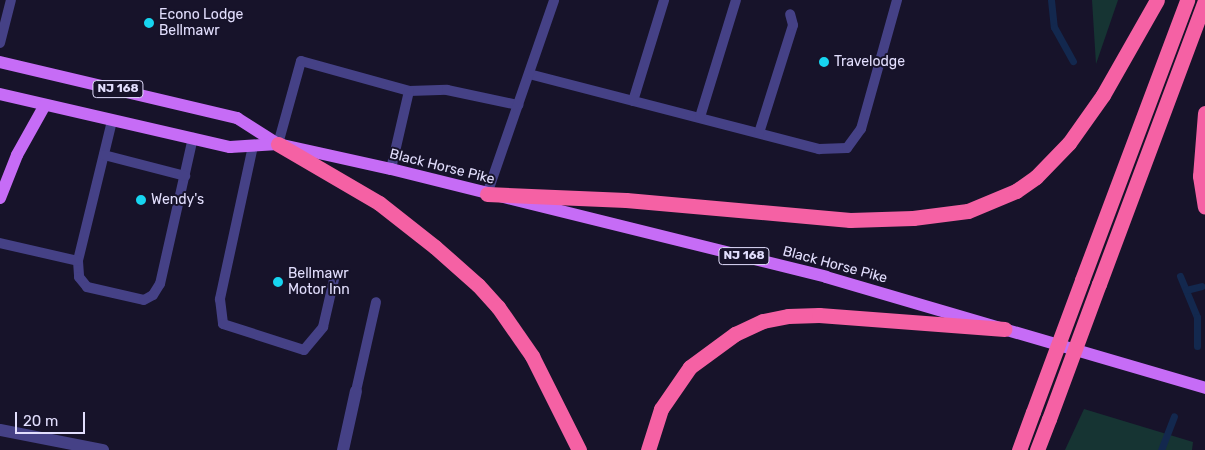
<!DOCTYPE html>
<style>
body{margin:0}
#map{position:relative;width:1205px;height:450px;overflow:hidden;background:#17132a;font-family:Rubik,sans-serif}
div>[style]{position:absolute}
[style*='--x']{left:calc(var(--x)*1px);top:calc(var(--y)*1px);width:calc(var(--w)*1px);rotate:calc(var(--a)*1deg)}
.green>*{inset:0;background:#163433}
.stream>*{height:7px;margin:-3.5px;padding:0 3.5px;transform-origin:3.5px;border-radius:3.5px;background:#13284e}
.service>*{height:10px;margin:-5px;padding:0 5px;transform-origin:5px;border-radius:5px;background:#454186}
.minor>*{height:12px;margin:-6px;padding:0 6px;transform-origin:6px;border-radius:6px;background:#454186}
.primary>*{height:12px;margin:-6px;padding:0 6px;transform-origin:6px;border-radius:6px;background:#c66cf6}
.motorway>*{height:15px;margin:-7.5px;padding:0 7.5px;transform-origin:7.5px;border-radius:7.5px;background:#f561a4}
.motorway-bridge>*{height:15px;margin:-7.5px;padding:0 7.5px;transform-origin:7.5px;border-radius:7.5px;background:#f561a4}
.dots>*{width:14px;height:14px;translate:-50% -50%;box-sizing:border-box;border:2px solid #17132a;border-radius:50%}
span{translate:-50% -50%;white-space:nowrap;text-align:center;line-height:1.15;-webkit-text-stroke:4px #17132a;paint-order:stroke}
.shield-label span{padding:1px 4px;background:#17132a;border:1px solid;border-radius:4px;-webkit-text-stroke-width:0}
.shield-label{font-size:12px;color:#e2defd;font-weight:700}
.poi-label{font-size:14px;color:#e2defd}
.left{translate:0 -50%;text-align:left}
.street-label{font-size:14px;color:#e2defd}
.scale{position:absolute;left:15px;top:412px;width:70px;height:22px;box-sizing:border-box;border:2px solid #e2defd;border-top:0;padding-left:6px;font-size:15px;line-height:18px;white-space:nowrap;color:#e2defd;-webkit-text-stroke:4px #17132a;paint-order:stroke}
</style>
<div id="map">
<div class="green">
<div style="clip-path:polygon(1092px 0,1118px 0,1096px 64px)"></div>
<div style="clip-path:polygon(1084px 409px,1193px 442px,1192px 450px,1065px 450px)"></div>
</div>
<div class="stream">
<div style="--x:1051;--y:0;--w:27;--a:84"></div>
<div style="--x:1054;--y:27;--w:39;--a:61"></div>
<div style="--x:1180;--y:276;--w:44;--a:67.5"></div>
<div style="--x:1197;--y:317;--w:29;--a:90"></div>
<div style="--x:1186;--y:290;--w:16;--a:-14"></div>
<div style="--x:1161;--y:450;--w:36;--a:-69"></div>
</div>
<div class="service">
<div style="--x:0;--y:43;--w:44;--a:-75.7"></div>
<div style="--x:529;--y:74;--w:300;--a:14.5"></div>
<div style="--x:819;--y:149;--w:28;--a:-2"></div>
<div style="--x:847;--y:148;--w:24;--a:-54"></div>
<div style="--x:861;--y:129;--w:134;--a:-74.4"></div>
<div style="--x:409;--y:91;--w:38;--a:-2"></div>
<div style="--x:447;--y:90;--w:73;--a:11.9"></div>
<div style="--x:633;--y:101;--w:106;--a:-72.9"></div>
<div style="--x:700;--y:117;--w:122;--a:-72.9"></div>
<div style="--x:112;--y:121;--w:144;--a:103.7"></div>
<div style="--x:78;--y:261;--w:16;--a:86"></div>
<div style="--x:79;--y:277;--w:13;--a:51"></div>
<div style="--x:87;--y:287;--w:58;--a:12.8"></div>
<div style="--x:144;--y:300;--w:10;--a:-29"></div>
<div style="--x:153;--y:295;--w:13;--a:-58"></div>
<div style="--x:160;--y:284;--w:150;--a:-77.3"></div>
<div style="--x:759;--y:133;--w:113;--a:-72.5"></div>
<div style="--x:793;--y:25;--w:11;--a:-105"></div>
<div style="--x:278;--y:144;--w:86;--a:-74.5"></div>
<div style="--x:301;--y:61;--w:112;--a:15.5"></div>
<div style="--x:409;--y:91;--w:80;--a:103"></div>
<div style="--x:253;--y:146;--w:157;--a:102.2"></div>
<div style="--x:220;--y:299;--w:25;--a:83"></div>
<div style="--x:223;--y:324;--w:85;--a:17.8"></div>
<div style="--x:304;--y:350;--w:30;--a:-50"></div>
<div style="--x:323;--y:327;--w:53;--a:-77"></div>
<div style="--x:104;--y:155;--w:84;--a:14.5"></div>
<div style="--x:487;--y:194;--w:205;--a:-70.9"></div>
<div style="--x:0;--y:243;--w:80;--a:13"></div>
<div style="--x:356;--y:391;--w:91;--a:-77.3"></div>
</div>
<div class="minor">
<div style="--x:0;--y:430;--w:105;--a:11"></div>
<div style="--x:343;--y:450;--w:60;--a:-77.6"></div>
</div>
<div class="primary">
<div style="--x:0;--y:62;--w:244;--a:13.3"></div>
<div style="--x:237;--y:118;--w:49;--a:32.4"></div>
<div style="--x:0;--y:94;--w:236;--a:13"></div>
<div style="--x:230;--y:147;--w:48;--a:-3.6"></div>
<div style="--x:278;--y:144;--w:116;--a:12.5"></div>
<div style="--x:391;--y:169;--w:448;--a:13.9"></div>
<div style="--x:826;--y:277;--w:395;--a:16.3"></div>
<div style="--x:0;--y:198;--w:46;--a:-68.4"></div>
<div style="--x:17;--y:155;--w:57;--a:-60.8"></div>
</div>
<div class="motorway">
<div style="--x:1205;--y:113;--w:63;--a:94.5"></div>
<div style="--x:1200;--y:176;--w:31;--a:81"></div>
<div style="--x:278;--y:144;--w:117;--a:30.3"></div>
<div style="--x:379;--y:203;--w:71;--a:38.2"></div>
<div style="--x:435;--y:247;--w:57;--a:41.5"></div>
<div style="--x:478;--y:285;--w:30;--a:48"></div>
<div style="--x:498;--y:307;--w:60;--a:55.2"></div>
<div style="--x:532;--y:356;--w:105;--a:63.4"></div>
<div style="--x:487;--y:194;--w:139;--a:2.5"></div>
<div style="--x:626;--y:200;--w:225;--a:5.1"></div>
<div style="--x:850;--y:220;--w:63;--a:-1.8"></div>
<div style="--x:913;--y:218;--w:55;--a:-7.3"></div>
<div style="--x:968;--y:211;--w:52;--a:-22.6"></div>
<div style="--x:1016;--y:191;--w:24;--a:-35"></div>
<div style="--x:1036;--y:177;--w:47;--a:-45.9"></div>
<div style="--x:1069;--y:143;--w:59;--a:-54.7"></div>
<div style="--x:1103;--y:95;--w:109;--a:-60.4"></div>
<div style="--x:1082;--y:280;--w:299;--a:-69.4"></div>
<div style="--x:1099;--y:284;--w:302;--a:-69.5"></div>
<div style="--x:648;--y:450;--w:43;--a:-72.4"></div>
<div style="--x:661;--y:409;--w:51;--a:-55.4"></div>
<div style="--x:690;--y:367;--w:56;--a:-36.3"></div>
<div style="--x:735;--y:334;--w:31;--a:-25"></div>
<div style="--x:763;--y:321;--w:25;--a:-11"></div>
<div style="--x:788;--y:316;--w:31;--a:-2"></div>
<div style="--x:819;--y:315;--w:186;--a:4.3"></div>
<div style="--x:1019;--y:450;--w:40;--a:-69.8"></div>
<div style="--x:1037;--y:450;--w:33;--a:-69"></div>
</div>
<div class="motorway-bridge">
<div style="--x:1033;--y:412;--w:141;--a:-69.6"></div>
<div style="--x:1049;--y:419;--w:144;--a:-69.7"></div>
</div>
<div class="dots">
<div style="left:149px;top:23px;background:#17d5f0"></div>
<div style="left:824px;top:62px;background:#17d5f0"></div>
<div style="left:141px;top:200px;background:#17d5f0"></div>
<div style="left:278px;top:282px;background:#17d5f0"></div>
</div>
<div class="shield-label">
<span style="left:118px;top:89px">NJ 168</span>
<span style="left:744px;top:256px">NJ 168</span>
</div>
<div class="poi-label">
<span class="left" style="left:159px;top:23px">Econo Lodge<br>Bellmawr</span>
<span class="left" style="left:834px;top:62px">Travelodge</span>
<span class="left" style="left:151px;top:200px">Wendy's</span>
<span class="left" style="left:288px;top:282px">Bellmawr<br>Motor Inn</span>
</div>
<div class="street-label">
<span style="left:442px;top:167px;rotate:14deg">Black Horse Pike</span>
<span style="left:835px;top:265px;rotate:15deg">Black Horse Pike</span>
</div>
<div class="scale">20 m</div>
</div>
